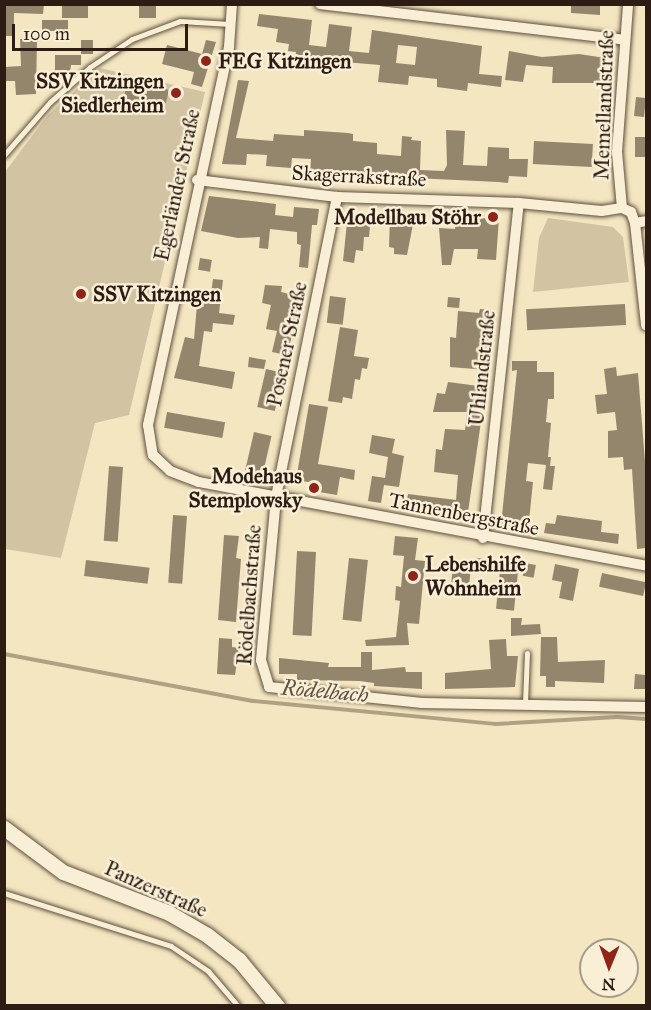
<!DOCTYPE html>
<meta charset="utf-8">
<style>
body{margin:0}
#map{position:relative;width:651px;height:1010px;overflow:hidden;background:#f4e6c0;font-family:"IM FELL Great Primer",serif}
div>[style]{position:absolute}
[style*='--x']{left:calc(var(--x)*1px);top:calc(var(--y)*1px);width:calc(var(--w)*1px);rotate:calc(var(--a)*1deg)}
.green>*{inset:0;background:#d2c4a3}
.stream>*{height:4px;margin:-2px;padding:0 2px;transform-origin:2px;border-radius:2px;background:#b0a185}
.building>*{inset:0;background:#94856d;transform-origin:0 0}
.roads{filter:drop-shadow(0 0 2px #5e4e3e) drop-shadow(0 0 2px #5e4e3e)}
.lane>*{height:5px;margin:-2.5px;padding:0 2.5px;transform-origin:2.5px;border-radius:2.5px;background:#f8efd6}
.street>*{height:10px;margin:-5px;padding:0 5px;transform-origin:5px;border-radius:5px;background:#f8efd6}
.secondary>*{height:15px;margin:-7.5px;padding:0 7.5px;transform-origin:7.5px;border-radius:7.5px;background:#f8efd6}
.dots>*{width:16px;height:16px;translate:-50% -50%;box-sizing:border-box;border:3px solid #f8efd6;border-radius:50%}
span{translate:-50% -50%;white-space:nowrap;text-align:center;line-height:1.15;-webkit-text-stroke:5px #f8efd6;paint-order:stroke}
.poi-label{font-size:21px;color:#2c1c13;font-weight:700}
.left{translate:0 -50%;text-align:left}
.right{translate:-100% -50%;text-align:right}
.street-label{font-size:21px;color:#2c1c13}
.water-label{font-size:22px;color:#615141;font-style:italic}
.frame{position:absolute;inset:0;border:6px solid #2c1c13;pointer-events:none}
.north{position:absolute;left:579px;top:938px;width:60px;height:60px;box-sizing:border-box;background:#f8efd6;border:2px solid #a69b88;border-radius:50%;rotate:181deg;font-size:16px;font-weight:700;line-height:24px;text-align:center;color:#2c1c13}
.north::after{content:'';display:block;margin:auto;width:21px;height:27px;background:#8f2418;clip-path:polygon(50% 0,100% 100%,50% 72%,0 100%)}
.scale{position:absolute;left:12px;top:24px;width:176px;height:27px;box-sizing:border-box;border:3px solid #2c1c13;border-top:0;padding-left:8px;font-size:18px;line-height:21px;white-space:nowrap;color:#2c1c13;-webkit-text-stroke:4px #f8efd6;paint-order:stroke}
</style>
<div id="map">
<div class="green">
<div style="clip-path:polygon(100px 68px,205px 92px,129px 415px,95px 423px,61px 558px,5px 549px,4px 173px,48px 115px)"></div>
<div style="clip-path:polygon(548px 218px,613px 227px,623px 237px,629px 282px,533px 292px,539px 238px)"></div>
</div>
<div class="stream">
<div style="--x:4;--y:654;--w:253;--a:10.7"></div>
<div style="--x:253;--y:701;--w:243;--a:5.4"></div>
<div style="--x:495;--y:724;--w:122;--a:-3.3"></div>
<div style="--x:617;--y:717;--w:29;--a:4"></div>
</div>
<div class="building">
<div style="clip-path:polygon(5px 4px,44px 4px,43px 14px,14px 13px,14px 36px,5px 36px)"></div>
<div style="left:62px;top:4px;width:26px;height:14px"></div>
<div style="left:139px;top:4px;width:17px;height:14px"></div>
<div style="clip-path:polygon(571px 4px,600px 4px,600px 15px,571px 13px)"></div>
<div style="clip-path:polygon(evenodd,259px 14px,312px 20px,309px 45px,326px 47px,329px 24px,352px 27px,349px 51px,369px 53px,372px 30px,482px 46px,479px 74px,502px 76px,501px 87px,468px 83px,467px 91px,437px 87px,437px 79px,409px 76px,408px 85px,378px 82px,380px 65px,344px 62px,343px 68px,295px 59px,296px 52px,288px 51px,289px 44px,276px 42px,278px 29px,257px 26px,259px 14px,398px 45px,417px 47px,415px 65px,396px 63px,398px 45px)"></div>
<div style="left:42px;top:20px;width:26px;height:11px"></div>
<div style="clip-path:polygon(20px 39px,37px 39px,36px 94px,16px 95px,15px 81px,4px 81px,4px 67px,21px 66px)"></div>
<div style="left:81px;top:40px;width:12px;height:14px"></div>
<div style="clip-path:polygon(206px 40px,216px 42px,202px 87px,191px 84px,194px 72px,162px 64px,167px 45px,202px 54px)"></div>
<div style="clip-path:polygon(509px 51px,542px 57px,579px 54px,605px 58px,604px 83px,552px 83px,553px 67px,526px 65px,523px 82px,505px 80px)"></div>
<div style="clip-path:polygon(55px 55px,81px 55px,81px 65px,71px 65px,69px 79px,55px 79px)"></div>
<div style="clip-path:polygon(128px 79px,169px 90px,166px 103px,152px 100px,150px 107px,123px 100px)"></div>
<div style="clip-path:polygon(238px 80px,249px 81px,236px 138px,273px 141px,274px 134px,304px 136px,304px 130px,348px 133px,353px 134px,353px 141px,377px 143px,377px 154px,401px 156px,402px 136px,412px 137px,411px 140px,421px 141px,420px 170px,444px 171px,447px 165px,446px 130px,465px 131px,463px 165px,487px 166px,488px 147px,509px 148px,509px 159px,528px 159px,527px 177px,509px 176px,508px 183px,498px 182px,310px 173px,311px 159px,292px 158px,291px 168px,266px 166px,267px 155px,247px 154px,246px 165px,222px 164px)"></div>
<div style="left:636px;top:97px;width:10px;height:19px;rotate:6deg"></div>
<div style="left:635px;top:137px;width:11px;height:20px"></div>
<div style="left:534px;top:141px;width:59px;height:23px;rotate:3deg"></div>
<div style="clip-path:polygon(209px 196px,276px 204px,275px 215px,293px 217px,294px 207px,319px 209px,317px 225px,312px 225px,308px 268px,299px 267px,301px 245px,297px 244px,297px 232px,270px 229px,268px 249px,259px 248px,260px 237px,238px 238px,201px 231px)"></div>
<div style="clip-path:polygon(348px 213px,371px 214px,369px 237px,364px 237px,363px 251px,356px 250px,354px 263px,343px 261px)"></div>
<div style="clip-path:polygon(390px 217px,414px 219px,407px 255px,394px 254px,394px 248px,389px 247px)"></div>
<div style="clip-path:polygon(499px 218px,496px 260px,477px 259px,478px 249px,454px 249px,451px 265px,442px 265px,439px 228px,455px 229px,455px 219px)"></div>
<div style="left:200px;top:258px;width:12px;height:12px;rotate:9deg"></div>
<div style="clip-path:polygon(213px 279px,223px 280px,219px 313px,235px 315px,233px 325px,213px 323px,212px 332px,204px 331px,199px 366px,235px 372px,232px 389px,174px 378px,185px 337px,194px 339px,198px 293px,211px 294px)"></div>
<div style="clip-path:polygon(265px 285px,282px 286px,281px 292px,302px 297px,287px 355px,272px 352px,277px 331px,266px 329px,271px 305px,262px 303px)"></div>
<div style="left:330px;top:296px;width:16px;height:27px;rotate:7deg"></div>
<div style="left:448px;top:297px;width:12px;height:10px;rotate:5deg"></div>
<div style="left:625px;top:304px;width:21px;height:99px;rotate:87deg"></div>
<div style="clip-path:polygon(480px 309px,494px 310px,487px 370px,450px 367px,450px 337px,456px 338px,458px 311px,479px 313px)"></div>
<div style="clip-path:polygon(340px 327px,358px 330px,354px 356px,369px 358px,367px 369px,362px 368px,360px 380px,355px 379px,352px 399px,343px 397px,342px 403px,328px 401px)"></div>
<div style="clip-path:polygon(249px 357px,266px 360px,264px 369px,248px 367px)"></div>
<div style="clip-path:polygon(512px 361px,537px 361px,537px 372px,554px 372px,554px 399px,548px 399px,546px 422px,551px 423px,548px 457px,551px 457px,550px 466px,555px 466px,552px 490px,543px 489px,546px 465px,528px 463px,526px 481px,533px 482px,529px 521px,522px 520px,522px 527px,501px 525px,517px 370px,512px 371px)"></div>
<div style="clip-path:polygon(616px 367px,617px 376px,638px 373px,646px 474px,646px 548px,637px 549px,632px 469px,624px 470px,623px 457px,608px 458px,608px 431px,617px 430px,615px 412px,597px 414px,595px 395px,607px 394px,604px 369px)"></div>
<div style="left:266px;top:369px;width:18px;height:39px;rotate:13deg"></div>
<div style="clip-path:polygon(448px 382px,486px 387px,467px 519px,450px 517px,451px 510px,423px 506px,422px 512px,409px 509px,406px 505px,408px 494px,456px 500px,458px 475px,434px 472px,436px 449px,442px 450px,445px 429px,465px 430px,467px 412px,433px 412px,437px 393px,445px 394px)"></div>
<div style="clip-path:polygon(309px 404px,328px 407px,318px 464px,355px 470px,354px 480px,340px 477px,337px 495px,319px 492px,321px 484px,296px 480px)"></div>
<div style="left:167px;top:412px;width:59px;height:16px;rotate:10deg"></div>
<div style="left:254px;top:432px;width:18px;height:39px;rotate:13deg"></div>
<div style="clip-path:polygon(372px 435px,395px 439px,392px 453px,404px 456px,399px 487px,384px 485px,381px 503px,368px 501px,372px 476px,385px 478px,388px 457px,369px 453px)"></div>
<div style="left:109px;top:466px;width:14px;height:75px;rotate:4deg"></div>
<div style="left:173px;top:515px;width:14px;height:68px;rotate:4deg"></div>
<div style="clip-path:polygon(557px 515px,602px 521px,601px 532px,619px 534px,618px 544px,544px 533px,546px 523px,555px 524px)"></div>
<div style="clip-path:polygon(224px 535px,239px 536px,236px 558px,241px 559px,236px 622px,218px 620px)"></div>
<div style="clip-path:polygon(395px 536px,418px 538px,415px 560px,425px 561px,419px 624px,407px 623px,409px 645px,366px 646px,365px 640px,396px 637px,400px 601px,395px 600px,396px 586px,401px 587px,404px 556px,393px 555px)"></div>
<div style="left:297px;top:551px;width:19px;height:84px;rotate:3deg"></div>
<div style="left:349px;top:558px;width:19px;height:62px;rotate:6deg"></div>
<div style="left:476px;top:558px;width:13px;height:9px;rotate:4deg"></div>
<div style="left:86px;top:560px;width:64px;height:16px;rotate:7deg"></div>
<div style="left:525px;top:563px;width:11px;height:13px;rotate:10deg"></div>
<div style="clip-path:polygon(555px 564px,579px 569px,573px 601px,559px 598px,562px 582px,552px 580px)"></div>
<div style="left:453px;top:566px;width:18px;height:22px;rotate:6deg"></div>
<div style="left:500px;top:571px;width:18px;height:38px;rotate:6deg"></div>
<div style="left:602px;top:573px;width:45px;height:14px;rotate:12deg"></div>
<div style="clip-path:polygon(511px 618px,522px 618px,521px 625px,540px 624px,541px 634px,511px 636px)"></div>
<div style="clip-path:polygon(541px 637px,557px 637px,558px 662px,605px 660px,604px 683px,555px 681px,555px 687px,546px 687px,546px 676px,540px 676px)"></div>
<div style="clip-path:polygon(219px 638px,232px 639px,232px 647px,239px 648px,235px 675px,217px 674px)"></div>
<div style="clip-path:polygon(506px 639px,507px 656px,518px 656px,515px 687px,445px 689px,445px 673px,491px 669px,489px 640px)"></div>
<div style="clip-path:polygon(361px 652px,372px 652px,372px 670px,405px 667px,406px 672px,422px 672px,422px 689px,374px 686px,374px 683px,360px 681px,297px 680px,297px 674px,279px 674px,279px 658px,329px 663px,328px 667px,361px 667px)"></div>
<div style="clip-path:polygon(635px 674px,646px 675px,646px 689px,634px 689px)"></div>
</div>
<div class="roads">
<div class="lane">
<div style="--x:4;--y:155;--w:70;--a:-49"></div>
<div style="--x:50;--y:102;--w:53;--a:-41.2"></div>
<div style="--x:90;--y:67;--w:50;--a:-33.7"></div>
<div style="--x:132;--y:39;--w:51;--a:-20.6"></div>
<div style="--x:180;--y:21;--w:50;--a:3.4"></div>
<div style="--x:525;--y:703;--w:50;--a:-87.7"></div>
<div style="--x:4;--y:893;--w:175;--a:17.6"></div>
<div style="--x:171;--y:946;--w:45;--a:34"></div>
<div style="--x:208;--y:971;--w:46;--a:49.4"></div>
</div>
<div class="street">
<div style="--x:232;--y:4;--w:43;--a:94"></div>
<div style="--x:229;--y:47;--w:387;--a:102.1"></div>
<div style="--x:148;--y:425;--w:30;--a:81"></div>
<div style="--x:153;--y:455;--w:23;--a:43"></div>
<div style="--x:170;--y:471;--w:31;--a:21"></div>
<div style="--x:199;--y:482;--w:455;--a:10.6"></div>
<div style="--x:320;--y:4;--w:307;--a:6.7"></div>
<div style="--x:197;--y:180;--w:141;--a:6.9"></div>
<div style="--x:337;--y:197;--w:182;--a:1.9"></div>
<div style="--x:519;--y:203;--w:83;--a:5.5"></div>
<div style="--x:602;--y:211;--w:20;--a:-9"></div>
<div style="--x:337;--y:197;--w:307;--a:101.5"></div>
<div style="--x:276;--y:498;--w:163;--a:95.3"></div>
<div style="--x:261;--y:660;--w:28;--a:73"></div>
<div style="--x:269;--y:687;--w:154;--a:6"></div>
<div style="--x:422;--y:703;--w:224;--a:1"></div>
<div style="--x:622;--y:208;--w:56;--a:-95.1"></div>
<div style="--x:617;--y:152;--w:148;--a:-85.7"></div>
<div style="--x:622;--y:208;--w:10;--a:24"></div>
<div style="--x:631;--y:212;--w:12;--a:70"></div>
<div style="--x:635;--y:223;--w:11;--a:-10"></div>
<div style="--x:635;--y:223;--w:103;--a:83.8"></div>
<div style="--x:483;--y:538;--w:337;--a:-83.9"></div>
</div>
<div class="secondary">
<div style="--x:4;--y:828;--w:74;--a:36.7"></div>
<div style="--x:63;--y:872;--w:114;--a:21.1"></div>
<div style="--x:169;--y:913;--w:44;--a:30.1"></div>
<div style="--x:207;--y:935;--w:41;--a:38"></div>
<div style="--x:239;--y:960;--w:60;--a:50.4"></div>
</div>
</div>
<div class="dots">
<div style="left:206px;top:61px;background:#8f2418"></div>
<div style="left:176px;top:93px;background:#8f2418"></div>
<div style="left:493px;top:217px;background:#8f2418"></div>
<div style="left:81px;top:294px;background:#8f2418"></div>
<div style="left:314px;top:488px;background:#8f2418"></div>
<div style="left:413px;top:576px;background:#8f2418"></div>
</div>
<div class="poi-label">
<span class="left" style="left:218px;top:61px">FEG Kitzingen</span>
<span class="right" style="left:164px;top:93px">SSV Kitzingen<br>Siedlerheim</span>
<span class="right" style="left:481px;top:217px">Modellbau Stöhr</span>
<span class="left" style="left:93px;top:294px">SSV Kitzingen</span>
<span class="right" style="left:302px;top:488px">Modehaus<br>Stemplowsky</span>
<span class="left" style="left:425px;top:576px">Lebenshilfe<br>Wohnheim</span>
</div>
<div class="street-label">
<span style="left:604px;top:105px;rotate:-88deg">Memellandstraße</span>
<span style="left:359px;top:176px;rotate:3deg">Skagerrakstraße</span>
<span style="left:177px;top:185px;rotate:-78deg">Egerländer Straße</span>
<span style="left:287px;top:344px;rotate:-78deg">Posener Straße</span>
<span style="left:482px;top:368px;rotate:-84deg">Uhlandstraße</span>
<span style="left:464px;top:514px;rotate:11deg">Tannenbergstraße</span>
<span style="left:249px;top:595px;rotate:-86deg">Rödelbachstraße</span>
<span style="left:156px;top:889px;rotate:24deg">Panzerstraße</span>
</div>
<div class="water-label">
<span style="left:325px;top:691px;rotate:5deg">Rödelbach</span>
</div>
<div class="frame"></div>
<div class="north">N</div>
<div class="scale">100 m</div>
</div>
